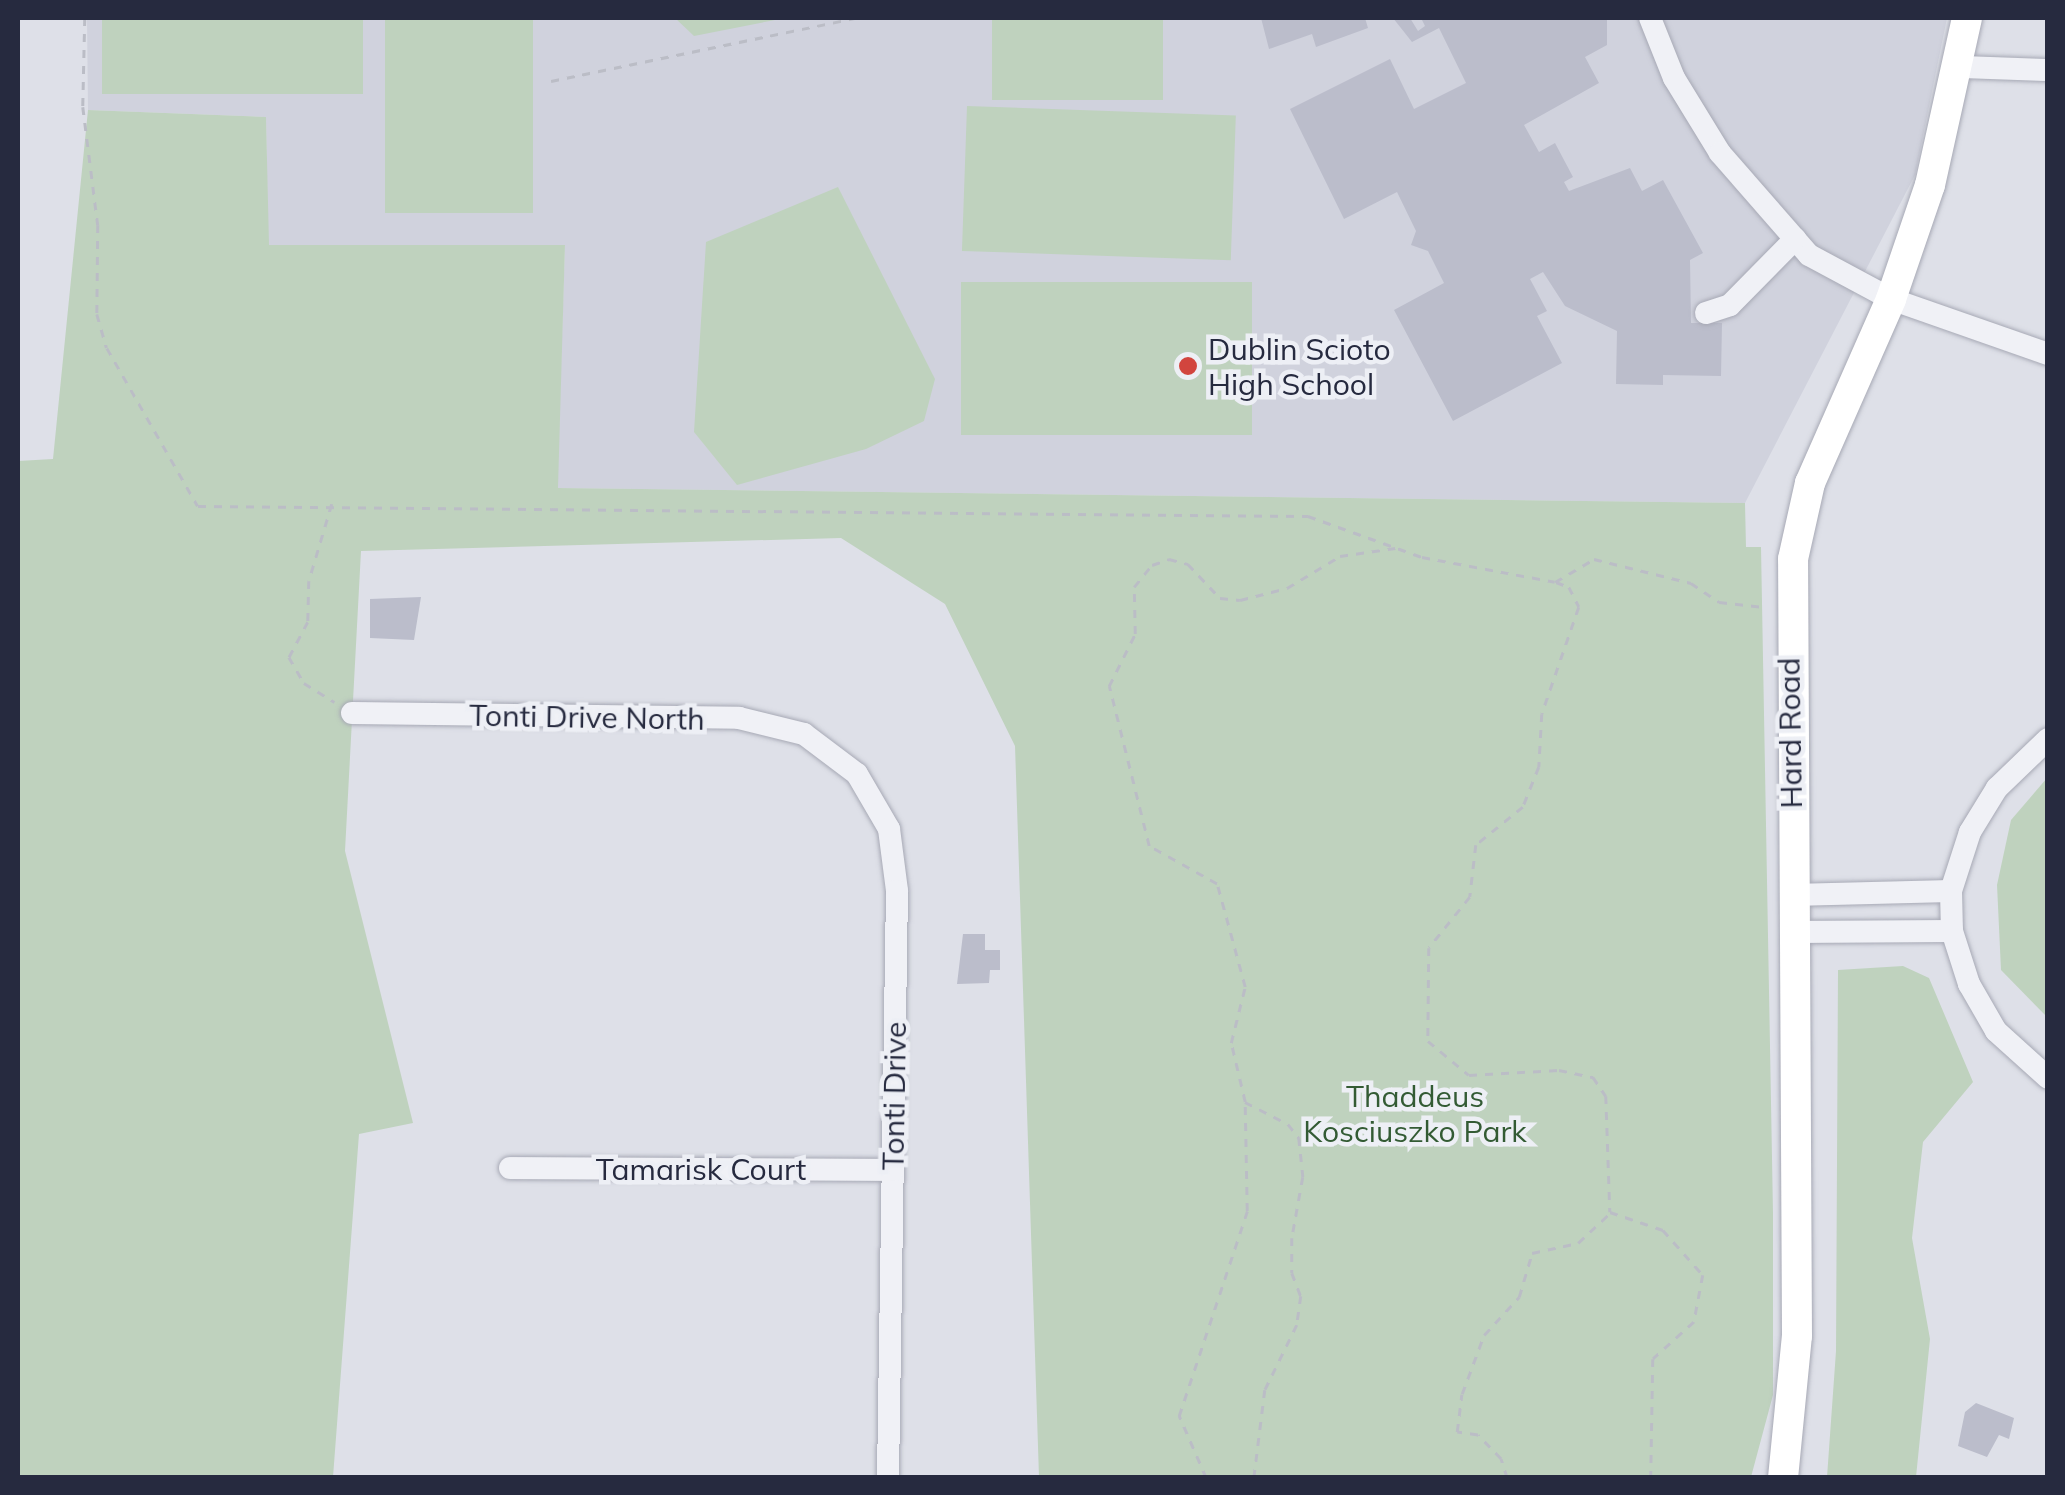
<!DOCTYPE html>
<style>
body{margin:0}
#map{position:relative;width:2065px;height:1495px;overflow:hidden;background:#dee0e8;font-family:Mulish,sans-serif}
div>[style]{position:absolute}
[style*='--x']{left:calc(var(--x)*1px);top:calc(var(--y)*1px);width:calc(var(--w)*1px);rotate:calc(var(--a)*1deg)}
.built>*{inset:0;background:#d0d2dd}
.green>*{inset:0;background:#bfd2be;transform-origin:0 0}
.building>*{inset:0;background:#bbbdcb}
.path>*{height:2.5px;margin-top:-1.25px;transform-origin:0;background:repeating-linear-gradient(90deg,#bbbdc6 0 8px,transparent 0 16px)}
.roads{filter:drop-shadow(0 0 2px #a7a9b5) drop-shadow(0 0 2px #a7a9b5)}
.minor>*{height:22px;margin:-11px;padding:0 11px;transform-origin:11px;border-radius:11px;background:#f0f1f6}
.major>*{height:30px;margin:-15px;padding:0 15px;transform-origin:15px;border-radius:15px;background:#fff}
.dots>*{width:28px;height:28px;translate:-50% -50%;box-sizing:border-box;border:5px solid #edeff5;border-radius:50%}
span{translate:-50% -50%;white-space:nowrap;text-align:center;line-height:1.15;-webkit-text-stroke:9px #edeff5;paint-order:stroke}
.poi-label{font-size:30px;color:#262a3f}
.left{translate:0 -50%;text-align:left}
.street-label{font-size:30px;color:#262a3f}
.park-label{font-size:30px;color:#335b34}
.frame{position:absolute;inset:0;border:20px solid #262a3f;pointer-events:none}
</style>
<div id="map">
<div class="built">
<div style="clip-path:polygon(87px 18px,1947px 18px,1915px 175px,1745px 503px,557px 488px,565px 245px,268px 245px,266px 117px,88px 110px)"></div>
</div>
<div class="green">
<div style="left:102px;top:18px;width:261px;height:76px"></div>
<div style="left:385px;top:18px;width:148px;height:195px"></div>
<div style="clip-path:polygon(675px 18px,785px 18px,694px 36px)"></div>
<div style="left:992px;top:18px;width:171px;height:82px"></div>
<div style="left:967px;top:106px;width:269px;height:145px;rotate:2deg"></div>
<div style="clip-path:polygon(88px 110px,266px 117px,269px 245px,565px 245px,558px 488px,1745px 503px,1746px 547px,1761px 547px,1773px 1213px,1773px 1395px,1751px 1477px,1039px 1477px,1015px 746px,945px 604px,841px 538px,361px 551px,345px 851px,413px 1123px,359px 1134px,333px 1477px,18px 1477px,18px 461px,53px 459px)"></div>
<div style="clip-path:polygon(838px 187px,935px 379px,924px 421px,866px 449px,737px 485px,694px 432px,706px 242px)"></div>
<div style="left:961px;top:282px;width:291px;height:153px"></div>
<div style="clip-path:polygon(2047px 778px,2047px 1017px,2001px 970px,1997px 885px,2011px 820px)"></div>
<div style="clip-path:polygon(1903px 966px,1929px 978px,1973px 1082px,1923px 1142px,1912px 1238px,1930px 1339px,1916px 1477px,1827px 1477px,1836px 1351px,1838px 970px)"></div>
</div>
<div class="building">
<div style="clip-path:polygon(1261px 18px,1365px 18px,1368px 28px,1316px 47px,1312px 34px,1269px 49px)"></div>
<div style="clip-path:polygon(1393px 18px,1410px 18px,1418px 31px,1425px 26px,1421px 18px,1607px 18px,1607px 45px,1585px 57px,1599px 83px,1524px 125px,1539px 152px,1555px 143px,1573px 177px,1564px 182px,1569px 191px,1630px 168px,1642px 191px,1663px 180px,1703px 253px,1690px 260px,1691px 323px,1722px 323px,1721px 376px,1663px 375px,1663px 385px,1616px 384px,1617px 331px,1565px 306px,1543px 272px,1530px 279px,1547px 311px,1537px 316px,1562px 363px,1453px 421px,1394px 310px,1444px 283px,1428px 251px,1411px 245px,1416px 231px,1397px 192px,1344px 219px,1290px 109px,1390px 59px,1414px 109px,1466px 83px,1439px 28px,1412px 42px)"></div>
<div style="clip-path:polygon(421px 597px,414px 640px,370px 638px,370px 599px)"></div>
<div style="clip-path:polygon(963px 934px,985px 934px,985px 950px,1000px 950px,1000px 970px,990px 970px,989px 983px,957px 984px)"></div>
<div style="clip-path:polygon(1976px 1403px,2014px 1418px,2009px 1439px,1999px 1435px,1987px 1457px,1958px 1446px,1965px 1412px)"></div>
</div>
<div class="path">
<div style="--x:85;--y:18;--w:89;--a:91.3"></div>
<div style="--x:83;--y:107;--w:119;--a:82.8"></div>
<div style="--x:98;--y:225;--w:89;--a:90.6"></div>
<div style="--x:97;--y:314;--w:35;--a:74"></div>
<div style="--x:107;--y:348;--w:182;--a:60.1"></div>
<div style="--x:198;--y:506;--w:1110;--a:0.52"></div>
<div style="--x:1308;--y:516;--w:121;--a:19.8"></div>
<div style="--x:1422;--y:557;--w:135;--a:10.6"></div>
<div style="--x:1555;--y:582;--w:45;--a:-30.5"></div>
<div style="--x:1594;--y:559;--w:100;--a:13.9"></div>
<div style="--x:1691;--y:583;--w:34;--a:34"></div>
<div style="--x:1719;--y:602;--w:45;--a:6.3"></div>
<div style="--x:551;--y:81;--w:310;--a:-11.7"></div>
<div style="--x:332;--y:504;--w:80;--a:106.6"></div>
<div style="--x:309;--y:581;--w:41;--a:91.4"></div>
<div style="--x:308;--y:622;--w:40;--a:118"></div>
<div style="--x:289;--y:657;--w:30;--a:60"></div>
<div style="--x:304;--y:683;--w:36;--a:32"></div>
<div style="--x:1556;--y:582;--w:14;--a:21"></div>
<div style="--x:1569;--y:587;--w:22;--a:63"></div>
<div style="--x:1579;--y:607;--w:113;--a:109.1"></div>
<div style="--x:1542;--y:714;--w:53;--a:93.2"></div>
<div style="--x:1539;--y:767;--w:43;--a:111.8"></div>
<div style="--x:1523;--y:807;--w:60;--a:141"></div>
<div style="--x:1476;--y:845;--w:52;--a:96.6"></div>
<div style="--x:1470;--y:897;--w:65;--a:128.8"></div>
<div style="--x:1429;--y:948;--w:93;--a:90.6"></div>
<div style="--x:1428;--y:1041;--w:53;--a:39.7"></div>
<div style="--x:1469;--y:1075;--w:90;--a:-3.2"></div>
<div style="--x:1559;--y:1070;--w:35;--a:12"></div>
<div style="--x:1593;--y:1077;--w:23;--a:56"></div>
<div style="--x:1606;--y:1096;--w:116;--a:88"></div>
<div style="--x:1610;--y:1212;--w:56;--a:18.8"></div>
<div style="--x:1663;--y:1230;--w:60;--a:48.4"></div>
<div style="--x:1703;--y:1275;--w:48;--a:100.8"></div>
<div style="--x:1694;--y:1322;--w:55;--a:137.9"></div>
<div style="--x:1653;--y:1359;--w:119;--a:91"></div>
<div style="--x:1245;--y:1102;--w:48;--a:27.1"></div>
<div style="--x:1288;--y:1124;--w:18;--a:52"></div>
<div style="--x:1299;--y:1138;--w:39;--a:84"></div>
<div style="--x:1303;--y:1177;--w:62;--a:100.2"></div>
<div style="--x:1292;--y:1238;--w:35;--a:90"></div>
<div style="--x:1292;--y:1273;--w:25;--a:69"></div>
<div style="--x:1301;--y:1296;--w:29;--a:98"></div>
<div style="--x:1297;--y:1325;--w:72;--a:116.2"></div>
<div style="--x:1265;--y:1390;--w:89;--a:97.1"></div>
<div style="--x:1206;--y:1478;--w:68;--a:-113.5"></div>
<div style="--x:1179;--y:1416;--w:216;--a:-71.6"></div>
<div style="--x:1247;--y:1211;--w:109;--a:-91.1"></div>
<div style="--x:1245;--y:1102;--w:61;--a:-103.3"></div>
<div style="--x:1231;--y:1043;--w:58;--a:-76"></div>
<div style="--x:1245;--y:987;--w:107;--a:-105.2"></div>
<div style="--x:1217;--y:884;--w:78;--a:-150.8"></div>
<div style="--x:1149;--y:846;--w:165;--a:-104"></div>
<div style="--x:1109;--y:686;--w:58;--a:-63.4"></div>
<div style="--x:1135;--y:634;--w:47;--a:-91.2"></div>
<div style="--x:1134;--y:587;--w:28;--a:-51"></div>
<div style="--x:1152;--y:565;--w:18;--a:-19"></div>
<div style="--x:1169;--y:559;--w:20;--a:15"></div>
<div style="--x:1188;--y:564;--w:47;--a:46.7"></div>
<div style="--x:1220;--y:598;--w:20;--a:6"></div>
<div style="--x:1240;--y:600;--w:49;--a:-14.3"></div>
<div style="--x:1287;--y:588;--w:62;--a:-31.1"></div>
<div style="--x:1340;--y:556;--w:56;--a:-8.3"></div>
<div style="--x:1507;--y:1478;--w:20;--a:-108"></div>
<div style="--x:1501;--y:1459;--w:33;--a:-134"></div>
<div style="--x:1478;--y:1435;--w:21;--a:-172"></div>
<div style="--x:1457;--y:1432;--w:38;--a:-83"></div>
<div style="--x:1462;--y:1394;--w:63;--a:-69.6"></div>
<div style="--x:1484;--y:1335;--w:52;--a:-47.4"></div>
<div style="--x:1519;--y:1297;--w:46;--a:-73.5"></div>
<div style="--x:1532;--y:1253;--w:47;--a:-12.3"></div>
<div style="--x:1578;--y:1243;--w:42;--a:-43.1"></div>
</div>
<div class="roads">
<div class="minor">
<div style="--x:1650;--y:18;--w:65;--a:68.2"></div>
<div style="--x:1674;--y:78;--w:88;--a:58.5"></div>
<div style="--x:1720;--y:153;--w:135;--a:48.9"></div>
<div style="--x:1809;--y:255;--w:93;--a:28.2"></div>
<div style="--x:1891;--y:299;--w:166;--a:19.3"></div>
<div style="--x:1960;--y:67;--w:88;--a:2"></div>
<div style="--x:1706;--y:313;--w:25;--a:-18"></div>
<div style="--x:1730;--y:305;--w:93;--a:-45.4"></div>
<div style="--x:352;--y:713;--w:387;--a:0.7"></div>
<div style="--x:739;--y:718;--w:67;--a:13.8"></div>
<div style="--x:804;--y:734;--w:66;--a:37"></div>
<div style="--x:857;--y:774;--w:64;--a:59.8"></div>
<div style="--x:889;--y:829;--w:63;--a:82.6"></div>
<div style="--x:897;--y:891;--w:587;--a:90.88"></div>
<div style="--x:2048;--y:739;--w:71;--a:136.1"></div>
<div style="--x:1997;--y:788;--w:52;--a:121.5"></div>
<div style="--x:1970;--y:832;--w:62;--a:107.9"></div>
<div style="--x:1951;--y:891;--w:40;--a:88.6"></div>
<div style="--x:1952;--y:931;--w:56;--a:72.2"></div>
<div style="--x:1969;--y:984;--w:54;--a:60.1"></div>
<div style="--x:1996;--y:1031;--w:70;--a:42.1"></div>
<div style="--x:1792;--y:895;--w:159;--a:-1.4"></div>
<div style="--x:1792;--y:932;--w:160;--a:-0.4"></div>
<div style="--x:510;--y:1168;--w:383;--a:0.3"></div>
</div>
<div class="major">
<div style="--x:1783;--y:1478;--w:143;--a:-84.4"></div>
<div style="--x:1797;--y:1336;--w:777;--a:-90.29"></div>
<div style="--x:1793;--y:559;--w:78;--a:-77.4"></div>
<div style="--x:1810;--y:483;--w:201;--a:-66.2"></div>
<div style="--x:1891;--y:299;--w:120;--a:-71.1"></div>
<div style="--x:1930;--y:185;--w:171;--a:-77.5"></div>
</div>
</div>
<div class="dots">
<div style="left:1188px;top:366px;background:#d2453e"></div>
</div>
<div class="poi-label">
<span class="left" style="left:1208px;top:366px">Dublin Scioto<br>High School</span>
</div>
<div class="street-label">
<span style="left:587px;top:717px;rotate:1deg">Tonti Drive North</span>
<span style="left:1790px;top:733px;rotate:-91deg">Hard Road</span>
<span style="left:894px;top:1096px;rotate:-89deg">Tonti Drive</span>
<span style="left:701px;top:1169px">Tamarisk Court</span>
</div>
<div class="park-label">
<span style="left:1415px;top:1113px">Thaddeus<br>Kosciuszko Park</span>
</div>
<div class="frame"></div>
</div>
